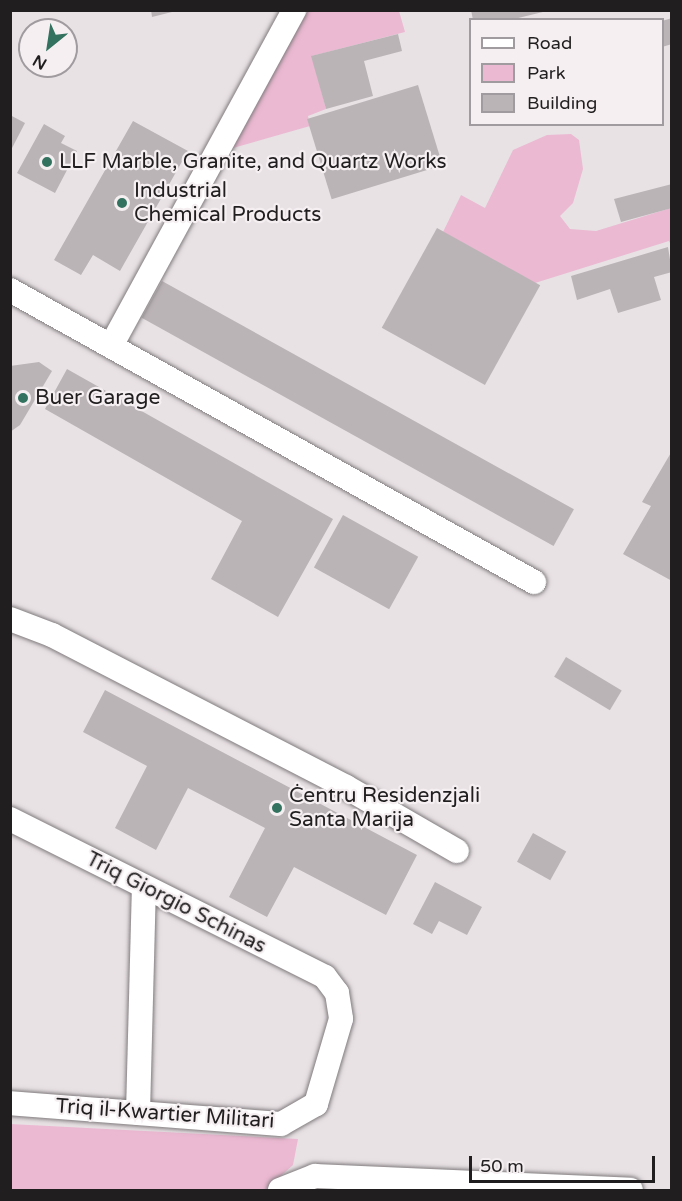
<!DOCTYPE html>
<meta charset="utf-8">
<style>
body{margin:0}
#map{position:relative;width:682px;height:1201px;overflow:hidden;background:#e8e2e5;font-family:"Varela Round",sans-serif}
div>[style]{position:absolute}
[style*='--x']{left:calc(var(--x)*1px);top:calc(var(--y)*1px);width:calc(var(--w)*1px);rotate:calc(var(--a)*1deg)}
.green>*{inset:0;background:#ebb9d2}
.building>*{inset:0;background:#bbb4b7;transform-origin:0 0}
.roads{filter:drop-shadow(0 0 2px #807b7d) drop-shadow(0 0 2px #807b7d)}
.minor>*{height:24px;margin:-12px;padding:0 12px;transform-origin:12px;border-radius:12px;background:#fff}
.dots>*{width:16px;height:16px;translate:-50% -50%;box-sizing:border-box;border:3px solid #f5eff2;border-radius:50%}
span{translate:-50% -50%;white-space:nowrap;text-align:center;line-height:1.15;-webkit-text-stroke:4.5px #f5eff2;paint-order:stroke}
.poi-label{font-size:21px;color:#201e1f}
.left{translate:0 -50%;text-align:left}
.street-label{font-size:21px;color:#201e1f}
.frame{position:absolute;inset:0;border:12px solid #201e1f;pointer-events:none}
.legend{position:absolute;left:469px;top:18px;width:195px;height:108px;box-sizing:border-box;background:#f5eff2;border:2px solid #a09b9e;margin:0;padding:8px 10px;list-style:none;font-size:18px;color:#201e1f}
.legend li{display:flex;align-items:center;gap:12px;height:30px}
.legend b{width:30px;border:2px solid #a09b9e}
.north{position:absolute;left:18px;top:18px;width:60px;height:60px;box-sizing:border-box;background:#f5eff2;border:2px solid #a09b9e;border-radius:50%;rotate:210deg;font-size:16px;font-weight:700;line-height:24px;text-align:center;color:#201e1f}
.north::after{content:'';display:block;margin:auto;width:21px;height:27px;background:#33725f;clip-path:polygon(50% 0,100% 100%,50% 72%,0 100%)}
.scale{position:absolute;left:469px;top:1156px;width:186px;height:27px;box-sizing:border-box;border:3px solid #201e1f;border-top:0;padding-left:8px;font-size:18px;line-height:21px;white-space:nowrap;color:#201e1f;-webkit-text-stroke:4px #f5eff2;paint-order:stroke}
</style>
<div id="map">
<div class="green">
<div style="clip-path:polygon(307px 11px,399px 11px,405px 32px,312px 56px,326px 109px,308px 116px,310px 126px,233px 148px)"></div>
<div style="clip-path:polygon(571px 134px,579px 140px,583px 169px,573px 203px,560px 216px,570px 229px,596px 231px,671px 208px,671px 245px,669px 241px,535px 283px,443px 232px,461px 195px,485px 208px,513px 150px,547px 135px)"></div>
<div style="clip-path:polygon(10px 1124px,298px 1139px,293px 1165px,265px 1190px,11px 1190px)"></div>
</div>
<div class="building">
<div style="clip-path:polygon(151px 10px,176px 10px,176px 11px,152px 17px)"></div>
<div style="clip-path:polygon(471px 10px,547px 10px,547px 11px,510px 20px,473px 20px)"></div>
<div style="clip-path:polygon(672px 18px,672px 44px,662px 47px,662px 21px)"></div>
<div style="clip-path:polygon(398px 34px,402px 51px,364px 61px,373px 96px,326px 109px,311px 56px)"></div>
<div style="left:418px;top:85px;width:84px;height:116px;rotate:73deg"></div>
<div style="clip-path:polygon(10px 115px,25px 123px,10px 152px)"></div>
<div style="clip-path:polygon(133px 121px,188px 151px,120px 271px,93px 255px,81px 275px,54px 260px)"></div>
<div style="clip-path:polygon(44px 124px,65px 136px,61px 143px,77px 151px,55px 193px,17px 173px)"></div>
<div style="clip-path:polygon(672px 184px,672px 208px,621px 222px,614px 199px)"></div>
<div style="left:437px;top:228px;width:118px;height:114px;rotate:29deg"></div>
<div style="clip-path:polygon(668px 247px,672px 272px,654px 277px,661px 300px,618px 313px,610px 289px,577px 300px,571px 276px)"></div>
<div style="left:162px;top:281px;width:471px;height:42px;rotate:29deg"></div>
<div style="clip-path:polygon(39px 362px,52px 371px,20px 425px,10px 432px,10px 366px)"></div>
<div style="clip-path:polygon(67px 369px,333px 519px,278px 617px,211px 579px,242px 521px,45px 409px)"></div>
<div style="clip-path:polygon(672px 451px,672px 581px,623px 554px,651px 506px,642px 502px)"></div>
<div style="left:343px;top:515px;width:86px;height:60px;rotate:29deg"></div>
<div style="left:566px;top:657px;width:65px;height:23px;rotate:31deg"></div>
<div style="clip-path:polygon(105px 690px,417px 855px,386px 915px,294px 867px,267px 917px,229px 897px,265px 828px,188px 788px,156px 850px,115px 828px,147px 766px,83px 732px)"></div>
<div style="left:533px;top:833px;width:38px;height:33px;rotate:29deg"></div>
<div style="clip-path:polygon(435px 882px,482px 907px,467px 935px,439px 921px,432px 934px,413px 924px)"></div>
</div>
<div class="roads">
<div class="minor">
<div style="--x:10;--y:290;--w:600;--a:29.13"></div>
<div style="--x:111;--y:346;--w:383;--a:-61.4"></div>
<div style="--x:10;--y:619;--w:45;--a:20.9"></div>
<div style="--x:52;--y:635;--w:331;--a:27.3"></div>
<div style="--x:346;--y:787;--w:128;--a:30"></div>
<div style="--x:10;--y:819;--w:352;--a:26.6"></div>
<div style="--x:325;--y:977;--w:20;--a:53"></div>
<div style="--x:337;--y:993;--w:26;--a:81"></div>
<div style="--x:341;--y:1019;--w:89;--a:106.4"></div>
<div style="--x:316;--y:1104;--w:40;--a:150.3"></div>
<div style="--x:281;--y:1124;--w:272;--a:-175.6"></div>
<div style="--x:138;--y:1113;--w:225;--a:-88.5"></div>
<div style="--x:280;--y:1190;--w:38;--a:-22"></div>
<div style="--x:315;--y:1176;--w:316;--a:2.5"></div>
</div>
</div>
<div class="dots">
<div style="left:47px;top:162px;background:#33725f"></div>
<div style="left:122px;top:203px;background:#33725f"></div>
<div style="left:23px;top:398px;background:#33725f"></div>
<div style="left:277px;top:808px;background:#33725f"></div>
</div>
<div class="poi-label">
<span class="left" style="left:59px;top:162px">LLF Marble, Granite, and Quartz Works</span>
<span class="left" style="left:134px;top:203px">Industrial<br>Chemical Products</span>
<span class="left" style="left:35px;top:398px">Buer Garage</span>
<span class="left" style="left:289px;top:808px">Ċentru Residenzjali<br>Santa Marija</span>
</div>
<div class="street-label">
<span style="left:176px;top:903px;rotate:27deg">Triq Giorgio Schinas</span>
<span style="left:165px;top:1114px;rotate:4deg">Triq il-Kwartier Militari</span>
</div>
<div class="frame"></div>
<ul class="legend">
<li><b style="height:8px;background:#fff"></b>Road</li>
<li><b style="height:16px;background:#ebb9d2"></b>Park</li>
<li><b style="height:16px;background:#bbb4b7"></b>Building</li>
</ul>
<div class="north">N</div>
<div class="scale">50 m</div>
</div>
